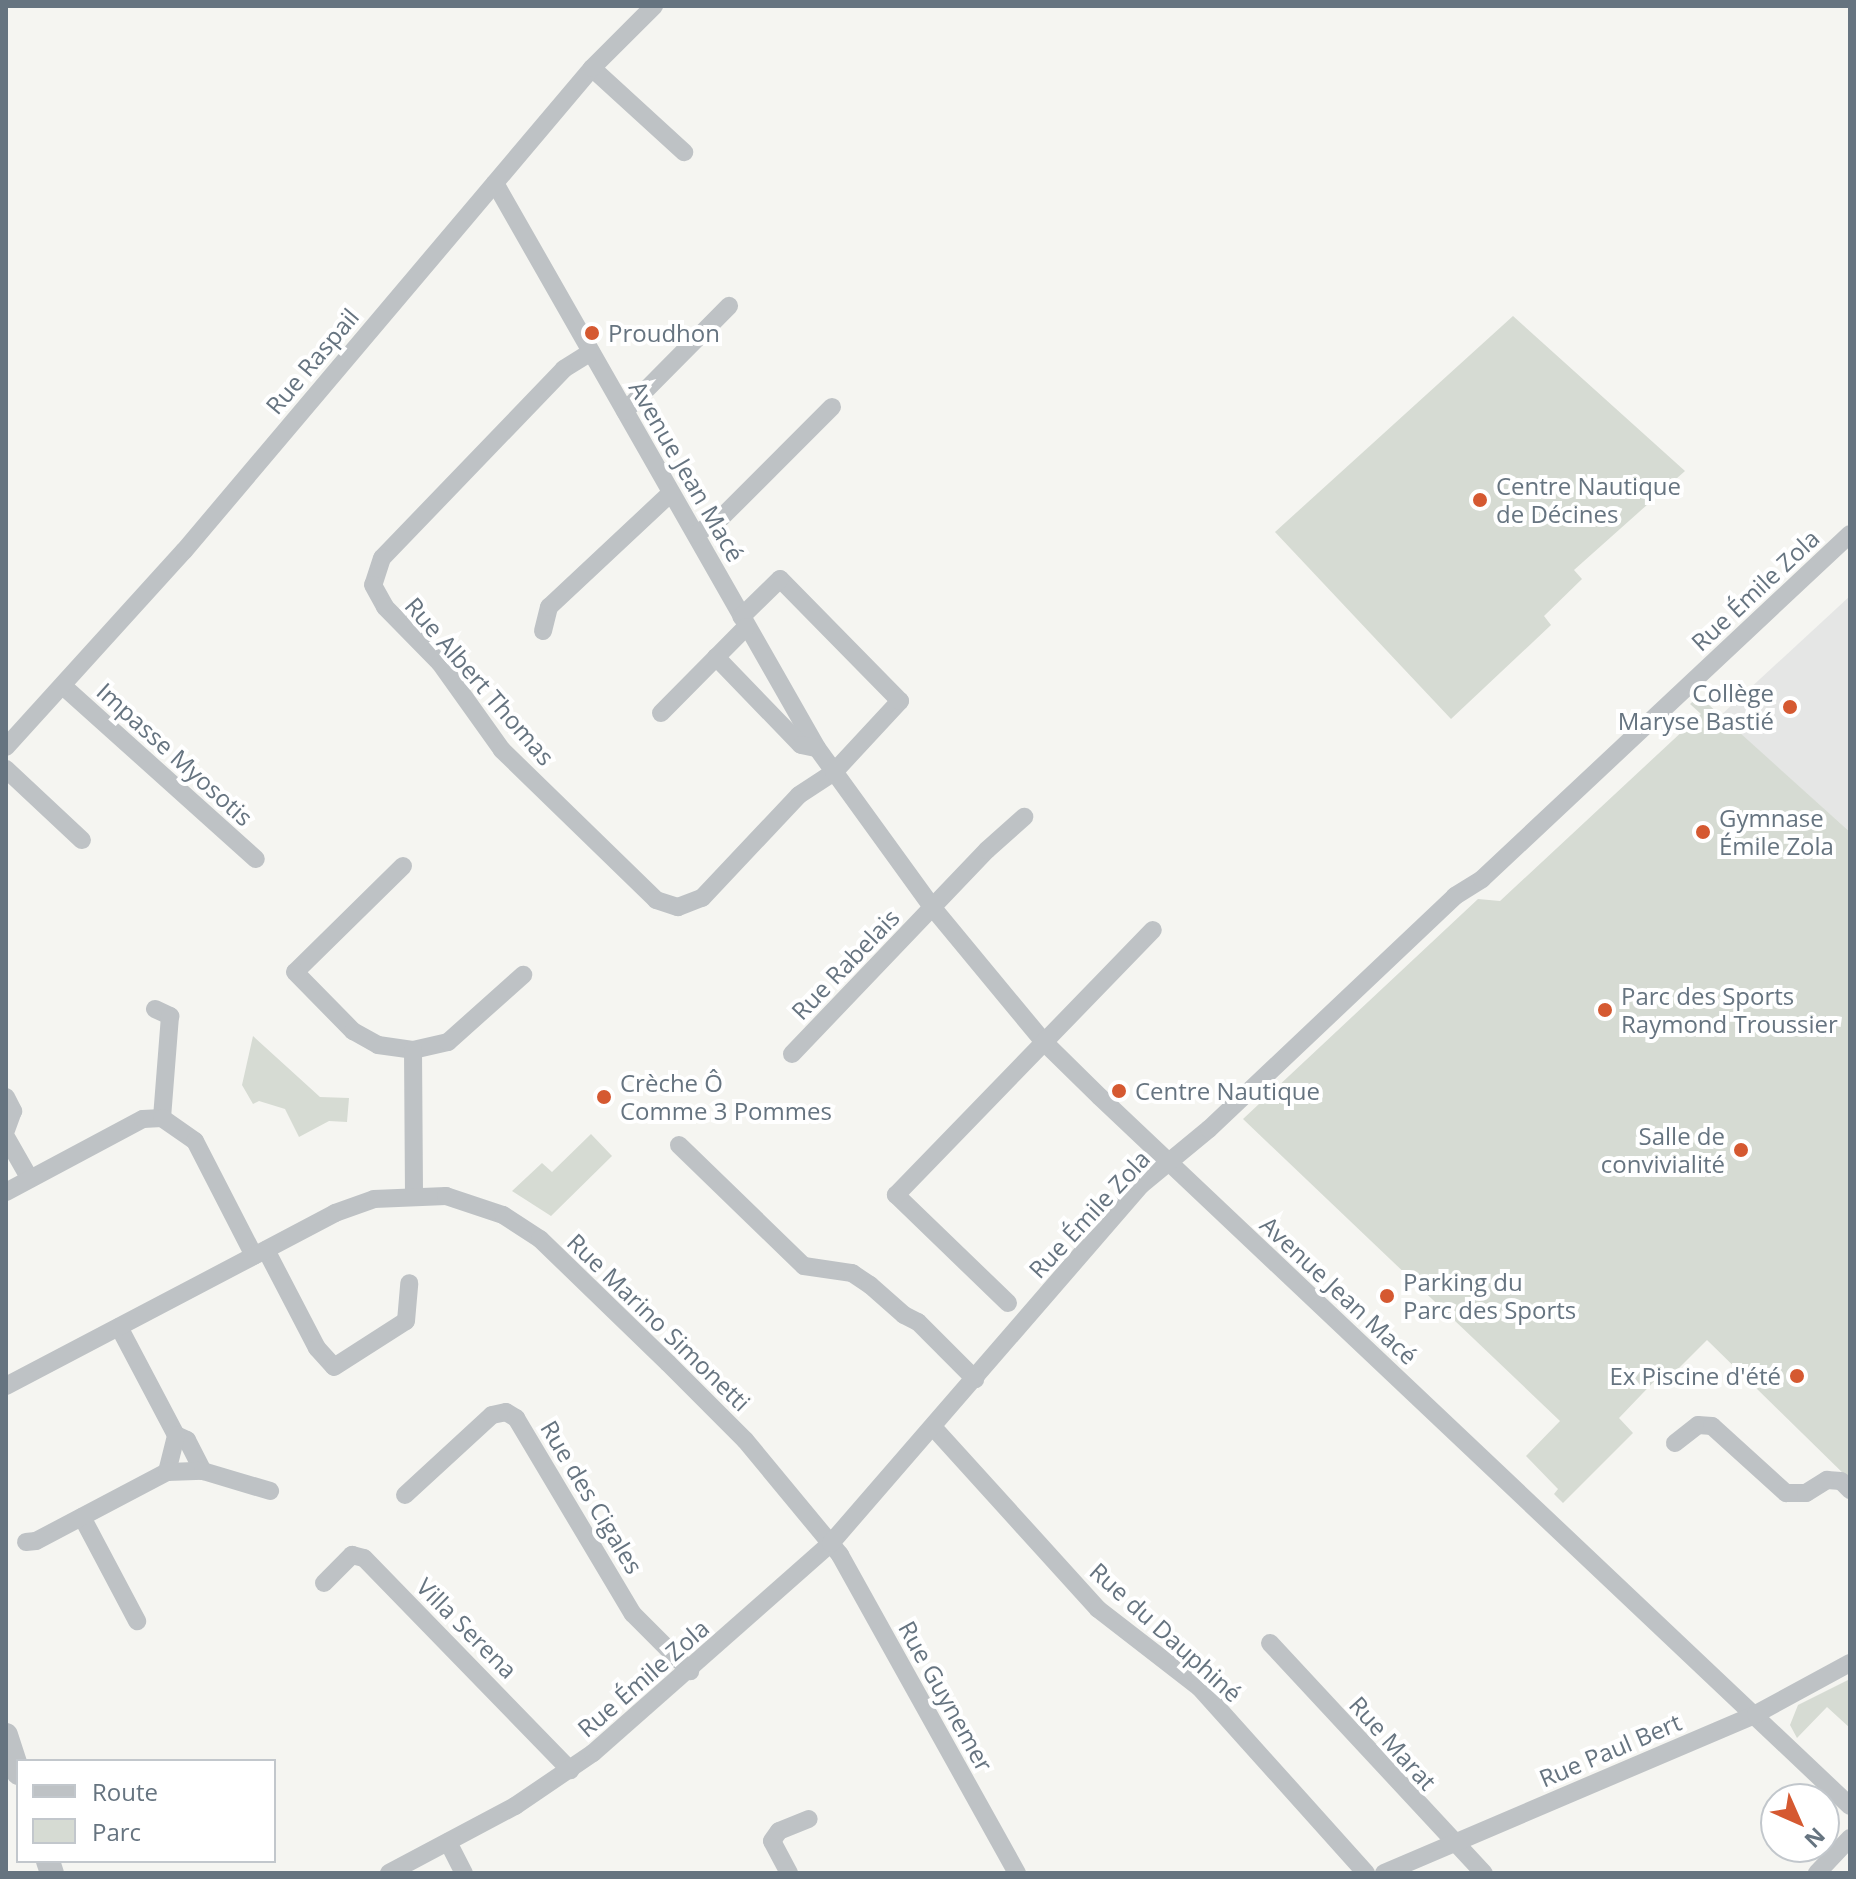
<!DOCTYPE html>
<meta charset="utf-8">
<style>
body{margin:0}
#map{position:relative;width:1856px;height:1879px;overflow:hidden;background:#f5f5f1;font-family:"Open Sans",sans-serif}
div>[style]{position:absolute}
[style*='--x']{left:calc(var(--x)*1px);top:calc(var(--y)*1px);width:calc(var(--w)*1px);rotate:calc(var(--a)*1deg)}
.built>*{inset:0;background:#e5e6e5}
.green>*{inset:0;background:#d6dbd3}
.minor>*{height:18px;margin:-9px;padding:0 9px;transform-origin:9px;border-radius:9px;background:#bec2c5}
.tertiary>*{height:24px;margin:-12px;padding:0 12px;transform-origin:12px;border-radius:12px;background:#bec2c5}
.dots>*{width:22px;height:22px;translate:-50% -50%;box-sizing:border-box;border:4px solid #fff;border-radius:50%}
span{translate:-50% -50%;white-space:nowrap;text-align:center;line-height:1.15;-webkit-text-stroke:8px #fff;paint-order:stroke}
.poi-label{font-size:24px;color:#667480}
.left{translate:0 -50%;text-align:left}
.right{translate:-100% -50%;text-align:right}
.street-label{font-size:24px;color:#667480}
.frame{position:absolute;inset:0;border:8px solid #667480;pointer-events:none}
.legend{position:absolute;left:16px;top:1759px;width:260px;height:104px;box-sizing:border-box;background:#fff;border:2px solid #c2c7cc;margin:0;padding:10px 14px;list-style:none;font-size:24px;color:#667480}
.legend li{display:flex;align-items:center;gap:16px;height:40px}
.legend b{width:40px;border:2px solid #c2c7cc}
.north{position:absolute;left:1760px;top:1783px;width:80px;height:80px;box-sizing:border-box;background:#fff;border:2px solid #c2c7cc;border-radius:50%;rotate:135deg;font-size:22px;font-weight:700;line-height:32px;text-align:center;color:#667480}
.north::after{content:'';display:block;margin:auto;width:28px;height:36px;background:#d55931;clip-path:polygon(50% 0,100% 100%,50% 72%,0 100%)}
</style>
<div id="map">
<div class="built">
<div style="clip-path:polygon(1850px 596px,1850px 832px,1720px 716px)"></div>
</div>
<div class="green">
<div style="clip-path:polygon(1513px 316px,1685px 471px,1574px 570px,1582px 579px,1544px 616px,1551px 625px,1451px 719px,1275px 532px)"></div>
<div style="clip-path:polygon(1699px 696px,1850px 832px,1850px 1480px,1707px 1340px,1671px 1376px,1664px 1371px,1619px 1418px,1633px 1433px,1563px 1503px,1554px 1494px,1558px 1489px,1526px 1456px,1560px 1421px,1243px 1119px,1478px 899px,1500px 901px,1701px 714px,1690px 704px)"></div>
<div style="clip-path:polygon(253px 1036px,320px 1097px,349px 1098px,347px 1122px,329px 1121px,299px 1137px,285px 1109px,259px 1101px,253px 1104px,242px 1085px)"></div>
<div style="clip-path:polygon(591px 1134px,612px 1156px,551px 1216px,512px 1191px,542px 1163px,552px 1172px)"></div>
<div style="clip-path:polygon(1850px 1679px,1850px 1728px,1827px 1707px,1797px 1738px,1790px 1725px,1798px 1705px)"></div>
</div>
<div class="minor">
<div style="--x:592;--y:68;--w:125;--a:42.4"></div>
<div style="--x:495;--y:183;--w:650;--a:60.32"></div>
<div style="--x:817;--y:748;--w:198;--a:54.1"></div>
<div style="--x:933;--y:908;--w:174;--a:50.4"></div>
<div style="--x:1044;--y:1042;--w:78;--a:44.5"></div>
<div style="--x:1100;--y:1097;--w:1032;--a:43.39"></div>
<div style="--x:591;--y:352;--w:32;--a:148"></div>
<div style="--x:564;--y:369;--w:262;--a:133.9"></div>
<div style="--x:382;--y:558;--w:28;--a:108"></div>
<div style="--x:373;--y:585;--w:25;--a:61"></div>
<div style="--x:385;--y:607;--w:78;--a:45.5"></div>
<div style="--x:440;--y:663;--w:107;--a:54.5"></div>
<div style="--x:502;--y:750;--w:215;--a:44.2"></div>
<div style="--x:656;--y:900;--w:23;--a:18"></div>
<div style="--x:678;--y:907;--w:26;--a:-21"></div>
<div style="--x:702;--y:898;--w:141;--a:-46.7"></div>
<div style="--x:799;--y:795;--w:42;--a:-33.3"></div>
<div style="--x:834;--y:772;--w:97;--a:-47.1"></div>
<div style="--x:900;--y:701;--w:171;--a:-134.5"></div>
<div style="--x:780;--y:579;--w:54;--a:135.7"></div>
<div style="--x:625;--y:411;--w:148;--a:-45.3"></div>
<div style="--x:696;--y:534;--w:30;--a:-33"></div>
<div style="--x:721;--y:518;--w:157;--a:-45"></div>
<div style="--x:543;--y:631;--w:25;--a:-76"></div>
<div style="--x:549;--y:607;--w:167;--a:-43.1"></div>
<div style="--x:716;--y:657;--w:122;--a:46"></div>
<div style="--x:801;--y:745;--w:16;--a:11"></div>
<div style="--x:63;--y:686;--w:259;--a:41.9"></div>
<div style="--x:661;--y:713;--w:121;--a:-45.3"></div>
<div style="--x:6;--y:747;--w:265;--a:-47.8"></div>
<div style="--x:184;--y:551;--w:632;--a:-49.81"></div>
<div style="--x:592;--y:68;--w:88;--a:-45"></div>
<div style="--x:6;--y:769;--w:104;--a:43.1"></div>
<div style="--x:403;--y:866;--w:151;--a:135.5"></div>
<div style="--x:295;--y:972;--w:83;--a:45.5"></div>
<div style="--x:353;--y:1031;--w:29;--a:29"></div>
<div style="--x:378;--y:1045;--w:35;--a:8"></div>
<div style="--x:413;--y:1050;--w:36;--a:-13"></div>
<div style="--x:448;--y:1042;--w:101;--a:-41.8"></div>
<div style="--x:155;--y:1009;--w:17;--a:25"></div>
<div style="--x:170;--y:1016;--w:102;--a:94.5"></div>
<div style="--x:413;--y:1050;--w:145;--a:89.6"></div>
<div style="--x:792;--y:1054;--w:282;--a:-46.3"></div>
<div style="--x:987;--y:850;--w:50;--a:-41.7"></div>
<div style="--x:6;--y:1097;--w:16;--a:63"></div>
<div style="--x:13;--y:1111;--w:20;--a:110"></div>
<div style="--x:6;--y:1137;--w:48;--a:60.3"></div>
<div style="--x:679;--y:1145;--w:174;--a:44.1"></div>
<div style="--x:804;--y:1266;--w:49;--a:8.3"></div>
<div style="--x:852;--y:1273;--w:22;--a:34"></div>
<div style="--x:870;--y:1285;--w:45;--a:41.4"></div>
<div style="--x:904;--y:1315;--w:16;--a:27"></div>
<div style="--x:918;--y:1322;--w:81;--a:45"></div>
<div style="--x:6;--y:1192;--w:155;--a:-28.1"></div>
<div style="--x:143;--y:1119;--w:19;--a:-3"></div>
<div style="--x:162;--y:1118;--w:40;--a:34.9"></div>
<div style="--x:195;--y:1141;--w:129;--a:62.8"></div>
<div style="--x:266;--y:1250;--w:110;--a:62.5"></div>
<div style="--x:317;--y:1348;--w:25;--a:48"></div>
<div style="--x:334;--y:1367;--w:85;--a:-32.6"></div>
<div style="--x:406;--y:1321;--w:38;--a:-85"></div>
<div style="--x:1008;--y:1303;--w:156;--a:-136"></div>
<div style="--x:896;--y:1195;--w:369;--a:-45.9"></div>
<div style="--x:119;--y:1327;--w:122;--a:62.2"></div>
<div style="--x:176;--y:1435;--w:12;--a:24"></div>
<div style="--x:187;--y:1440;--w:35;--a:63"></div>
<div style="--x:6;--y:1386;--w:372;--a:-27.7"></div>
<div style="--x:335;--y:1213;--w:41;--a:-19.7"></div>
<div style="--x:374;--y:1199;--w:72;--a:-2.4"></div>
<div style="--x:446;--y:1196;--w:60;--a:18.4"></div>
<div style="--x:503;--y:1215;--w:44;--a:33"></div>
<div style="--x:540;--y:1239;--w:178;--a:44.1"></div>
<div style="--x:668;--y:1363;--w:109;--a:45"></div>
<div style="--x:745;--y:1440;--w:149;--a:50.4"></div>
<div style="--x:840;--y:1555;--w:364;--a:60.9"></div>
<div style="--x:933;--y:1427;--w:246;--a:47.8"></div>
<div style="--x:1098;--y:1609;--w:128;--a:37.7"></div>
<div style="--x:1199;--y:1687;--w:250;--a:48.1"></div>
<div style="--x:1675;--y:1443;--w:29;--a:-38"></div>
<div style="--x:1698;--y:1425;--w:14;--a:4"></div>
<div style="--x:1712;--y:1426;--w:100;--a:42.2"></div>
<div style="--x:1786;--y:1493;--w:20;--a:0"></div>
<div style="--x:1806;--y:1493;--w:25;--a:-32"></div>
<div style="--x:1827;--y:1480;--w:14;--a:4"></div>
<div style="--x:1841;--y:1481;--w:13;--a:45"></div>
<div style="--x:167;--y:1472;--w:38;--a:-76"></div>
<div style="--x:405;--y:1495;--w:118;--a:-42.6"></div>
<div style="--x:492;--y:1415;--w:14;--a:-12"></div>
<div style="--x:506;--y:1412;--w:12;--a:31"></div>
<div style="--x:516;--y:1418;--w:228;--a:59.2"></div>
<div style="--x:633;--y:1614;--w:81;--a:45"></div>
<div style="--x:82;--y:1517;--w:118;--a:62.1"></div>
<div style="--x:26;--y:1542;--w:10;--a:-6"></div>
<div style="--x:36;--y:1541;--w:148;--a:-27.8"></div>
<div style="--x:167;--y:1472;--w:36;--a:-2"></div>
<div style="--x:203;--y:1471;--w:70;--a:16.6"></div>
<div style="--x:324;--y:1583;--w:40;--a:-45"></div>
<div style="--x:352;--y:1555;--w:12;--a:14"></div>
<div style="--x:364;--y:1558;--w:296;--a:45.8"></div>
<div style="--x:1270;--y:1643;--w:314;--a:47.1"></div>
<div style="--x:448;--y:1842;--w:35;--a:63"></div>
<div style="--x:389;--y:1873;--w:143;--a:-28"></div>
<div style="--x:515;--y:1806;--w:94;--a:-34.2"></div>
<div style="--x:593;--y:1753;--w:317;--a:-41.4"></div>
<div style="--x:831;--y:1543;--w:474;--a:-49.1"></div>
<div style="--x:1141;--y:1185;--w:88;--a:-39.5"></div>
<div style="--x:1209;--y:1129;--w:339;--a:-43.4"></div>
<div style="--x:1455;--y:896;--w:32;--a:-32"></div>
<div style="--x:1482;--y:879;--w:504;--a:-43.15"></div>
<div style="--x:789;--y:1873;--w:36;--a:-118"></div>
<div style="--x:772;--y:1841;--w:12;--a:-55"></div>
<div style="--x:779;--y:1831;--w:32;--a:-22"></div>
<div style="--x:1384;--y:1873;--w:405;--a:-23.1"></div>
<div style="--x:1756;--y:1714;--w:107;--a:-28.5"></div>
<div style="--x:1817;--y:1873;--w:48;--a:-46.7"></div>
</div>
<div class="tertiary">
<div style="--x:6;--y:1735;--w:40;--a:72"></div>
<div style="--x:48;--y:1861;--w:13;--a:72"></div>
</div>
<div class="dots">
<div style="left:592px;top:333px;background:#d55931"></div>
<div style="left:1480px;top:500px;background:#d55931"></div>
<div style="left:1790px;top:707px;background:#d55931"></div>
<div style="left:1703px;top:832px;background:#d55931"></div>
<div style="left:1605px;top:1010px;background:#d55931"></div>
<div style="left:1119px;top:1091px;background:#d55931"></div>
<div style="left:604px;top:1097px;background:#d55931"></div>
<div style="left:1741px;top:1150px;background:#d55931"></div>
<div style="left:1387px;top:1296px;background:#d55931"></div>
<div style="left:1797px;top:1376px;background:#d55931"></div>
</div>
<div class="poi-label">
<span class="left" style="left:608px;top:333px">Proudhon</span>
<span class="left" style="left:1496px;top:500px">Centre Nautique<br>de Décines</span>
<span class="right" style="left:1774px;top:707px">Collège<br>Maryse Bastié</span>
<span class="left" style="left:1719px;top:832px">Gymnase<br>Émile Zola</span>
<span class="left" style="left:1621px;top:1010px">Parc des Sports<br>Raymond Troussier</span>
<span class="left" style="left:620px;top:1097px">Crèche Ô<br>Comme 3 Pommes</span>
<span class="left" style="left:1135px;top:1091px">Centre Nautique</span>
<span class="right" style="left:1725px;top:1150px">Salle de<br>convivialité</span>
<span class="left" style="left:1403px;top:1296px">Parking du<br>Parc des Sports</span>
<span class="right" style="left:1781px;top:1376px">Ex Piscine d'été</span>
</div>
<div class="street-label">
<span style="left:312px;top:361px;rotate:-50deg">Rue Raspail</span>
<span style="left:687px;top:471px;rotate:60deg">Avenue Jean Macé</span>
<span style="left:1755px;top:590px;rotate:-43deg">Rue Émile Zola</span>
<span style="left:480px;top:681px;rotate:49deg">Rue Albert Thomas</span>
<span style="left:175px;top:754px;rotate:42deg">Impasse Myosotis</span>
<span style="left:845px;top:964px;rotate:-46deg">Rue Rabelais</span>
<span style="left:1089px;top:1214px;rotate:-47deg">Rue Émile Zola</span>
<span style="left:1339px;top:1290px;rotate:43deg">Avenue Jean Macé</span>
<span style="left:659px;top:1322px;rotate:44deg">Rue Marino Simonetti</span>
<span style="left:592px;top:1497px;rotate:59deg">Rue des Cigales</span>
<span style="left:467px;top:1628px;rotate:45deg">Villa Serena</span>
<span style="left:1166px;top:1632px;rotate:42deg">Rue du Dauphiné</span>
<span style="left:643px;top:1678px;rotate:-41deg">Rue Émile Zola</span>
<span style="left:946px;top:1696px;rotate:61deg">Rue Guynemer</span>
<span style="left:1393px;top:1743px;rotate:48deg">Rue Marat</span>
<span style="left:1610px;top:1750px;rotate:-23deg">Rue Paul Bert</span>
</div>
<div class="frame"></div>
<ul class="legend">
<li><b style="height:10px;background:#bec2c5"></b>Route</li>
<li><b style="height:22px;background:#d6dbd3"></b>Parc</li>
</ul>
<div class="north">N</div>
</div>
